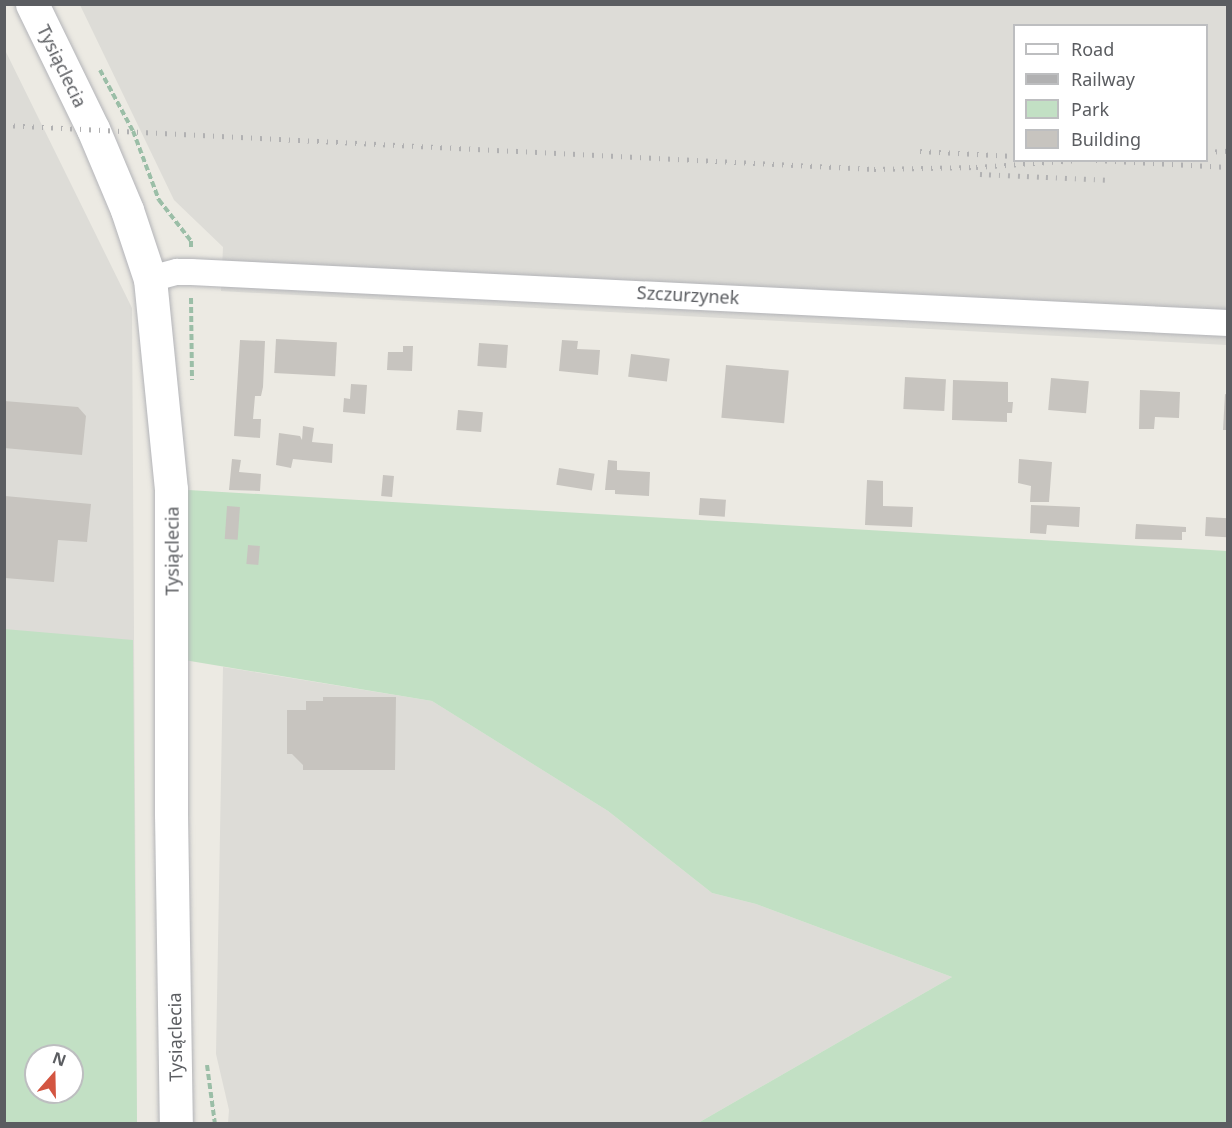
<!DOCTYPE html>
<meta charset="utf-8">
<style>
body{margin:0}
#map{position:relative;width:1232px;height:1128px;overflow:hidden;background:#eceae3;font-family:"Noto Sans",sans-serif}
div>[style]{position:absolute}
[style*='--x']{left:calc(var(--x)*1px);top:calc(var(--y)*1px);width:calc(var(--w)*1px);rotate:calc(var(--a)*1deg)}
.industrial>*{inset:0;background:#dddcd7}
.green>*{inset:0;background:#c2e0c4}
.building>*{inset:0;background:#c7c4bf;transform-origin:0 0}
.path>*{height:4px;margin-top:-2px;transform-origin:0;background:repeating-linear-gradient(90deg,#9bbea7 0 6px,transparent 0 9px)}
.roads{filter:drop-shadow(0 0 2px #b3b4b8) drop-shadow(0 0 2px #b3b4b8)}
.minor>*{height:26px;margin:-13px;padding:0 13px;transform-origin:13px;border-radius:13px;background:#fff}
.secondary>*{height:33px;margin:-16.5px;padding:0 16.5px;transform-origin:16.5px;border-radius:16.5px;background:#fff}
.rail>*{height:4.5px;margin-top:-2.25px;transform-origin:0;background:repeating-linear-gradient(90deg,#b1b1b2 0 1.5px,transparent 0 9.5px)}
span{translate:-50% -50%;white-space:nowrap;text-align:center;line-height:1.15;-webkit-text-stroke:4.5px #fff;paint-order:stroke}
.street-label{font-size:18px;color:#5b5d61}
.frame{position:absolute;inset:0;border:6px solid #5b5d61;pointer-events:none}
.legend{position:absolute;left:1013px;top:24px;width:195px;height:138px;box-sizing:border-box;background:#fff;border:2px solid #bdbec0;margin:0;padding:8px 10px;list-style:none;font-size:18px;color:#5b5d61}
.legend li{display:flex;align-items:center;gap:12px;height:30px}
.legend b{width:30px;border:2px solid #bdbec0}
.north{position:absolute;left:24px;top:1044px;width:60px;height:60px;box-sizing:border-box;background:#fff;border:2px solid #bdbec0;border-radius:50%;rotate:20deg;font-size:16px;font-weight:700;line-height:24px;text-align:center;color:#5b5d61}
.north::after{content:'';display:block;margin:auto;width:21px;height:27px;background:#d35541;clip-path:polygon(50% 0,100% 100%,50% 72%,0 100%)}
</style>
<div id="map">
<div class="industrial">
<div style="clip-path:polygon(evenodd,80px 5px,1227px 5px,1227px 345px,221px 291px,223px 247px,174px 200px,80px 5px,1014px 26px,1206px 26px,1206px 160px,1014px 160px,1014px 26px)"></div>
<div style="clip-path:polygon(evenodd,4px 48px,132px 308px,137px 1123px,5px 1123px,4px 48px,36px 1056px,72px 1056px,72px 1092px,36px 1092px,36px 1056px)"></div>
<div style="clip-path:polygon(223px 667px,432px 701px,608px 811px,712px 893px,756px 904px,952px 977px,698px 1123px,228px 1123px,229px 1110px,216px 1054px)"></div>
</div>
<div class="green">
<div style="clip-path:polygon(171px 489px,1227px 551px,1227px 1123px,698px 1123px,952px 977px,756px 904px,712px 893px,608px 811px,432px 701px,172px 658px)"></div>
<div style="clip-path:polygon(evenodd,4px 629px,133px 640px,137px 1123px,5px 1123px,4px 629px,36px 1056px,72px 1056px,72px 1092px,36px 1092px,36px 1056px)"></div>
</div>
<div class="building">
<div style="left:276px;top:339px;width:61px;height:34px;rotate:3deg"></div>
<div style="clip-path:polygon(240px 340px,265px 341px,263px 387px,261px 396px,255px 396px,253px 419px,261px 419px,260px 438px,234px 436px)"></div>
<div style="clip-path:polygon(562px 340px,578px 341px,577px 349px,600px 350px,598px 375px,559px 371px)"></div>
<div style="left:479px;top:343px;width:29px;height:23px;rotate:4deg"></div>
<div style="clip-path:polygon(403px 346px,413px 346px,412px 371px,387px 370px,388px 352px,403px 352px)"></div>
<div style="left:631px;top:354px;width:39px;height:23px;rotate:7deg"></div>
<div style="left:726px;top:365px;width:63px;height:53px;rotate:5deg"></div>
<div style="left:905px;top:377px;width:41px;height:32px;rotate:3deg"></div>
<div style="left:1051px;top:378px;width:38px;height:32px;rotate:5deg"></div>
<div style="clip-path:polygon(953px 380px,1008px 382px,1008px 402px,1013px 402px,1012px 413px,1007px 413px,1007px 422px,952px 420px)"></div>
<div style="clip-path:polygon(351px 384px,367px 385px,365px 414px,343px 412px,344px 398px,350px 399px)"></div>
<div style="clip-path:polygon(1140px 390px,1180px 392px,1179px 418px,1155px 417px,1154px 429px,1139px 429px)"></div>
<div style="clip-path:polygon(1225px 394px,1228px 395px,1228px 430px,1223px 430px)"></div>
<div style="clip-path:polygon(4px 401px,78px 407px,86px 416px,82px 455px,4px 448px)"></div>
<div style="left:458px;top:410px;width:25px;height:20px;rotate:5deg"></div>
<div style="clip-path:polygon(303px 426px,314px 428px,312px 442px,333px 444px,332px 463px,293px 459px,291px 468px,276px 465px,279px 433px,300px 436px,302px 440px)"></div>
<div style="clip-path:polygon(232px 459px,241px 460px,239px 472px,261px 474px,260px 491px,229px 490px)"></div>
<div style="clip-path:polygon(1019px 459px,1052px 462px,1049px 502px,1030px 502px,1031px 486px,1018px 483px)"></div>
<div style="clip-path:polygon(608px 460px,617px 461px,617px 470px,650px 472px,649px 496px,615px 494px,615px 490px,605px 490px)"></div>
<div style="left:559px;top:468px;width:36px;height:17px;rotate:9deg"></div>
<div style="left:383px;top:475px;width:11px;height:21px;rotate:5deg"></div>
<div style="clip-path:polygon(867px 480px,883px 481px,883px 506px,913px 507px,912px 527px,865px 525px)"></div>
<div style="clip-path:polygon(5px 496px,91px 504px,87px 542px,58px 540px,54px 582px,5px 578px)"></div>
<div style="left:700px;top:498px;width:26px;height:17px;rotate:4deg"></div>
<div style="clip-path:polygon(1031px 505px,1080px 507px,1079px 527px,1047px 525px,1046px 534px,1030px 533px)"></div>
<div style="left:227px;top:506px;width:13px;height:33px;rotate:4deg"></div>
<div style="left:1206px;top:517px;width:22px;height:19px;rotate:3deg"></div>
<div style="clip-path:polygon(1136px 524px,1186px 527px,1186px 532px,1182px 532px,1182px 540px,1135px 539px)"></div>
<div style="left:248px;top:545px;width:12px;height:19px;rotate:5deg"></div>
<div style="clip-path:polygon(323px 697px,396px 697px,395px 770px,303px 770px,303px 765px,292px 754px,287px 754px,287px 710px,306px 710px,306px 701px,323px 701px)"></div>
</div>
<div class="path">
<div style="--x:100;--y:70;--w:69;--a:61.6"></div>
<div style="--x:133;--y:131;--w:74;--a:69.4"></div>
<div style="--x:159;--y:200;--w:52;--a:52"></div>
<div style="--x:191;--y:241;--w:7;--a:90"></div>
<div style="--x:191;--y:298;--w:82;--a:89.3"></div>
<div style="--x:207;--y:1065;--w:60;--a:82.3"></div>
</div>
<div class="roads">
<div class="minor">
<div style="--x:150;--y:279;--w:28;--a:-15"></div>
<div style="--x:177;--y:272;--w:14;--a:0"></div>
<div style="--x:191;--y:272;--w:1038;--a:2.82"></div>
</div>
<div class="secondary">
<div style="--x:32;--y:4;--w:139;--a:64"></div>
<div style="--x:93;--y:129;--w:88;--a:67.2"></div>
<div style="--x:127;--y:210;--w:73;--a:71.6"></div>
<div style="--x:150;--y:279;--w:211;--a:84.3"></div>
<div style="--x:171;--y:489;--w:325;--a:90"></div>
<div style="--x:171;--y:814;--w:310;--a:89.1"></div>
</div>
</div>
<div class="rail">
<div style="--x:4;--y:125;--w:871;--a:2.9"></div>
<div style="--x:874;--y:169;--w:102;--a:-1.1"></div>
<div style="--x:976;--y:167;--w:104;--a:-3.9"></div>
<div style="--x:920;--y:151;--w:94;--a:3"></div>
<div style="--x:1206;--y:152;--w:22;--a:-3"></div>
<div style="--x:1096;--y:160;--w:132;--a:3"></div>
<div style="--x:980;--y:174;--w:132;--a:2.6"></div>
</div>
<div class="street-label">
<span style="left:62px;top:66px;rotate:64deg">Tysiąclecia</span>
<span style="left:688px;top:295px;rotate:3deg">Szczurzynek</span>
<span style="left:172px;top:551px;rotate:-90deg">Tysiąclecia</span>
<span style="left:175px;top:1037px;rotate:-91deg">Tysiąclecia</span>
</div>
<div class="frame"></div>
<ul class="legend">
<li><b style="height:8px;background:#fff"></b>Road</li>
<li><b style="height:8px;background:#b1b1b2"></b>Railway</li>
<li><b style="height:16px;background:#c2e0c4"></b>Park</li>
<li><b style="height:16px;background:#c7c4bf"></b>Building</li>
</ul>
<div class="north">N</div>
</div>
